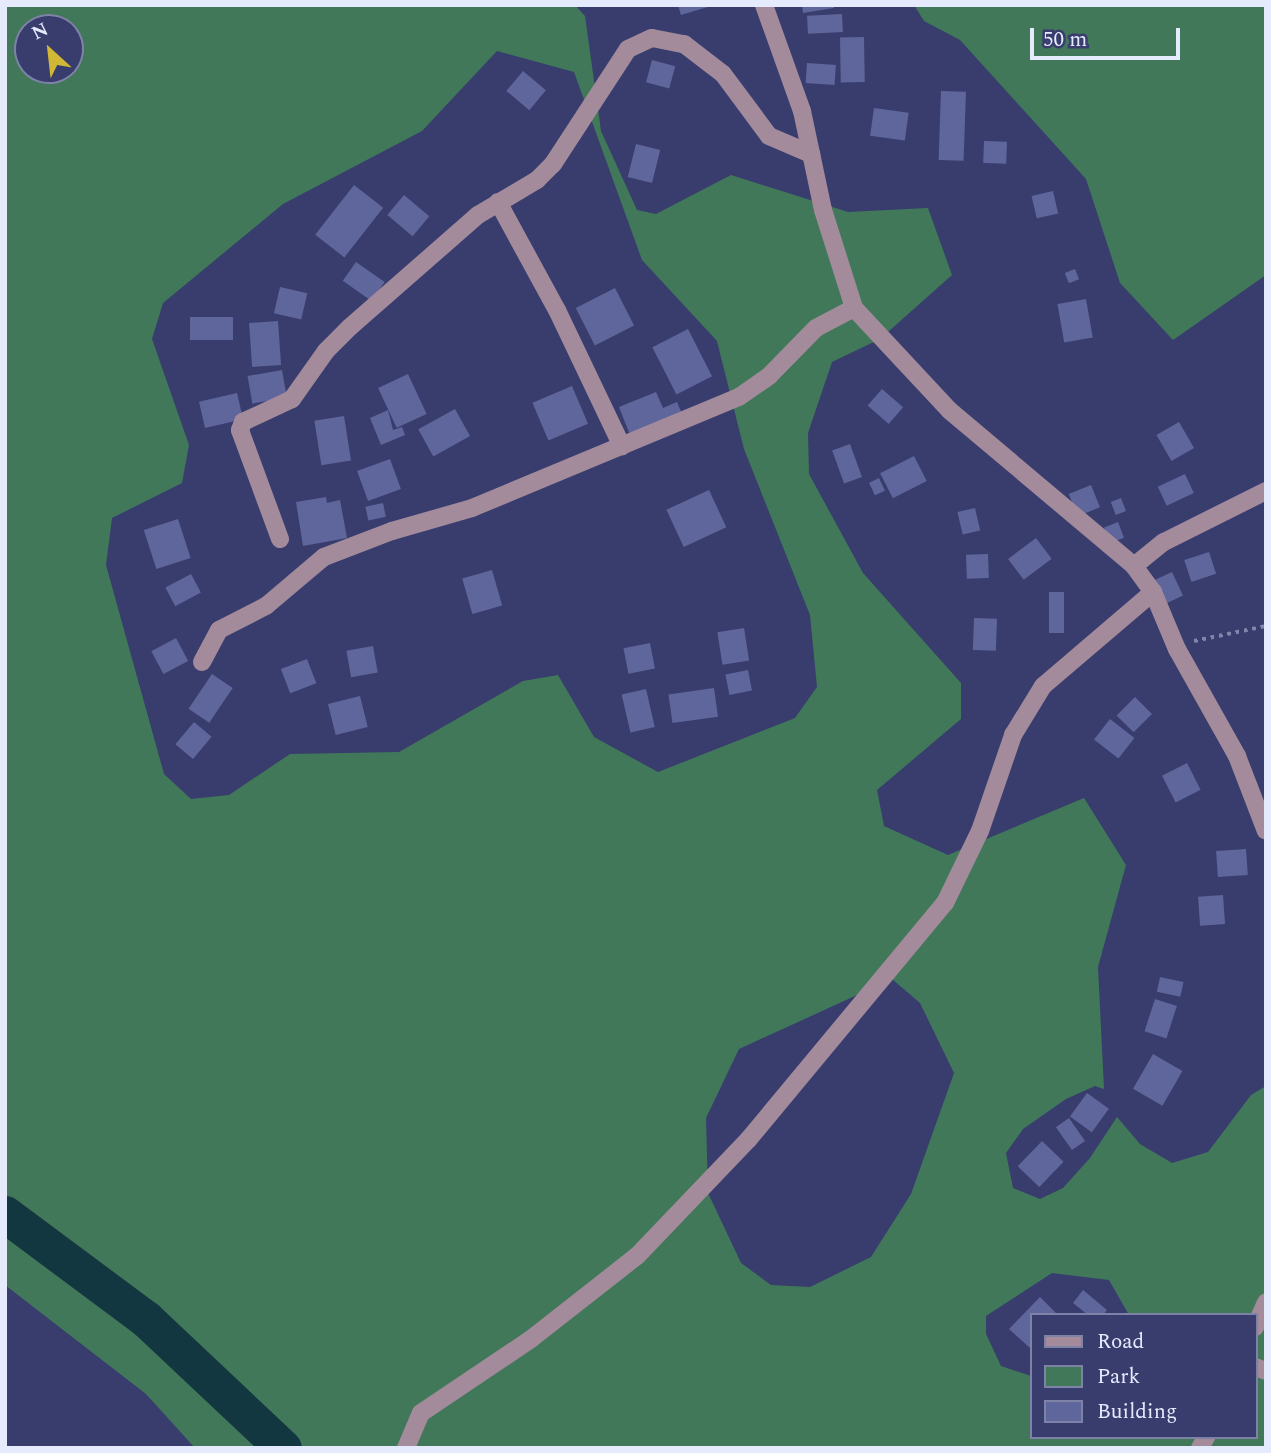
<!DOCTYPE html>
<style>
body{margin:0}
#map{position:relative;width:1271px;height:1453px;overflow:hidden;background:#383d6e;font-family:Spectral,serif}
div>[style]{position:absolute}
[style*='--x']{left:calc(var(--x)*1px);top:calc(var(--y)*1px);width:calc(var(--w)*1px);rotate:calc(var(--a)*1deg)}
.green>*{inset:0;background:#417859}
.river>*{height:37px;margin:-18.5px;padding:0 18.5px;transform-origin:18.5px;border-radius:18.5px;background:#133740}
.building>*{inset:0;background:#5f669c;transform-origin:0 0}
.path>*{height:3.5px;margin-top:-1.75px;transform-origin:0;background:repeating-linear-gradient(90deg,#8185aa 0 3.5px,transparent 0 8.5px)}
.minor>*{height:18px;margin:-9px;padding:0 9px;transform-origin:9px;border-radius:9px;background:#a48b9c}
span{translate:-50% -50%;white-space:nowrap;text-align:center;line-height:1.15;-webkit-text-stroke:7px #383d6e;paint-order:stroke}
.frame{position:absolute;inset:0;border:7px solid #e6eafd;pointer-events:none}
.legend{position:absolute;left:1030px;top:1313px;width:228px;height:126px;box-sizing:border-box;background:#383d6e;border:2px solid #7e82a7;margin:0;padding:9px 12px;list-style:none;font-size:21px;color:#e6eafd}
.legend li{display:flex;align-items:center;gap:14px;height:35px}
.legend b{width:35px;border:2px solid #7e82a7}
.north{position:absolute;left:14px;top:14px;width:70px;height:70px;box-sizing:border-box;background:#383d6e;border:2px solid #7e82a7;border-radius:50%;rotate:333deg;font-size:19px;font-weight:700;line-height:28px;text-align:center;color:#e6eafd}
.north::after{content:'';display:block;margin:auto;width:24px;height:32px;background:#d1b736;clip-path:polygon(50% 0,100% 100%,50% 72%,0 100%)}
.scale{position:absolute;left:1030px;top:28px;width:150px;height:32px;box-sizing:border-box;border:4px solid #e6eafd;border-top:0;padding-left:9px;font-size:21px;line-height:24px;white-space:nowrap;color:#e6eafd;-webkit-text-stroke:5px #383d6e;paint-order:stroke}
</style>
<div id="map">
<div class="green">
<div style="clip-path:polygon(evenodd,5px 5px,575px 5px,585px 16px,601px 131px,637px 210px,656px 214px,731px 175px,848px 212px,928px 208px,952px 275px,880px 339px,832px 362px,808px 433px,809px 474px,863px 573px,961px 683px,961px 719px,877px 790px,884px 826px,948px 855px,1084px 798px,1126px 865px,1098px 967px,1104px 1089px,1095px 1086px,1066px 1099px,1023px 1129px,1006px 1153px,1013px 1188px,1040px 1199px,1063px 1188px,1090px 1158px,1117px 1117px,1140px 1144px,1172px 1163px,1208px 1152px,1251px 1095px,1266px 1086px,1266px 1448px,195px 1448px,146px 1394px,5px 1285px,5px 5px,28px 28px,70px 28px,70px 70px,28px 70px,28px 28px,5px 5px,497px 51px,574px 72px,642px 260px,717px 341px,744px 449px,810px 615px,817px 687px,795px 718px,658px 772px,594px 737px,558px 675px,523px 681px,399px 752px,290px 754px,229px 795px,191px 799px,164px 774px,106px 565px,112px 518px,182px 483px,189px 445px,152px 339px,163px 303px,283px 204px,422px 131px,497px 51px,5px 5px,892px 979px,920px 1003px,954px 1073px,911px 1194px,871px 1257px,810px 1287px,771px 1285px,741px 1263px,708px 1193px,706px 1118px,739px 1049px,892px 979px,5px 5px,1052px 1273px,1109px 1280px,1129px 1315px,1255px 1315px,1255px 1437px,1031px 1437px,1031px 1376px,1001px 1366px,986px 1334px,986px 1316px,1052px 1273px)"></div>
<div style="clip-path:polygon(914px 5px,1266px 5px,1266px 275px,1173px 340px,1120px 283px,1086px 179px,960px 40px,924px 21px)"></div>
</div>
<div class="river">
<div style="--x:5;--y:1214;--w:176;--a:36.7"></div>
<div style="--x:146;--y:1319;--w:188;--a:43.3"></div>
</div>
<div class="building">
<div style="clip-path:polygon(678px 5px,711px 5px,711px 6px,681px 15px)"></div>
<div style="clip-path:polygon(802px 5px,834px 5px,834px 8px,803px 13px)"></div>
<div style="left:842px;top:14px;width:18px;height:35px;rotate:87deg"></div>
<div style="left:864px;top:37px;width:45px;height:24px;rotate:89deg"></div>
<div style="left:652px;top:60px;width:24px;height:23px;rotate:15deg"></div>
<div style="left:807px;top:63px;width:29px;height:20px;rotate:4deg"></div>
<div style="left:523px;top:71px;width:30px;height:26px;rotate:40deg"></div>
<div style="left:941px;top:91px;width:25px;height:69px;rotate:2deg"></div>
<div style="left:874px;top:108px;width:35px;height:28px;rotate:8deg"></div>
<div style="left:984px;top:141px;width:23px;height:22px;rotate:2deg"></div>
<div style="left:636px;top:144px;width:25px;height:34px;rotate:14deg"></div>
<div style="left:354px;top:185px;width:37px;height:63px;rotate:38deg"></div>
<div style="left:1053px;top:191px;width:23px;height:22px;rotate:77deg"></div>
<div style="left:404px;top:195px;width:33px;height:26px;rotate:40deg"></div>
<div style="left:356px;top:262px;width:35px;height:23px;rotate:35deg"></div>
<div style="left:1075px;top:269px;width:11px;height:11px;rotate:68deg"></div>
<div style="left:280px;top:287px;width:28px;height:27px;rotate:13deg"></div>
<div style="left:615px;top:288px;width:42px;height:44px;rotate:63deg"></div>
<div style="left:1086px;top:299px;width:39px;height:29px;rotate:80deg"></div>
<div style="left:190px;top:317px;width:43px;height:23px"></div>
<div style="left:278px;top:321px;width:44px;height:29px;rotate:86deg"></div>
<div style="left:688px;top:329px;width:53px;height:40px;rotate:63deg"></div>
<div style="left:282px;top:370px;width:28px;height:35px;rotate:80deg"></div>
<div style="left:408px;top:374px;width:44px;height:33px;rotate:65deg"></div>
<div style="left:572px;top:386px;width:41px;height:43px;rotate:67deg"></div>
<div style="left:882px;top:389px;width:28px;height:22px;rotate:41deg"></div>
<div style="clip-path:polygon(656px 392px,663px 408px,677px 402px,682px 414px,630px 435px,619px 407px)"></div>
<div style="left:237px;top:393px;width:27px;height:39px;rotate:77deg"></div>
<div style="left:455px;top:409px;width:31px;height:42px;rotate:61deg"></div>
<div style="clip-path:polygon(388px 410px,393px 430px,402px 427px,405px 435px,381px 445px,370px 418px)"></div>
<div style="left:344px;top:416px;width:45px;height:30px;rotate:81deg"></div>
<div style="left:1179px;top:422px;width:30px;height:26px;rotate:60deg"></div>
<div style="left:850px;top:444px;width:35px;height:19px;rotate:70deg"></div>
<div style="left:914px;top:456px;width:28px;height:38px;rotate:63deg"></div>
<div style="left:390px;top:459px;width:32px;height:35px;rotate:70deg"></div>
<div style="left:1185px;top:474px;width:21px;height:30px;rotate:65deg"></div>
<div style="left:879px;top:478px;width:14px;height:11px;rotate:65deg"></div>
<div style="left:1091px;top:485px;width:24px;height:24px;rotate:68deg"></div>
<div style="left:709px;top:490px;width:41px;height:47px;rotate:65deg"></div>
<div style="clip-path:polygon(326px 497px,327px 503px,340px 500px,347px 538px,303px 546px,296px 502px)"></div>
<div style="left:1121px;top:498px;width:14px;height:11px;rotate:69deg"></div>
<div style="left:383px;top:503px;width:14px;height:18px;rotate:78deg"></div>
<div style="left:975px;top:508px;width:23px;height:18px;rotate:77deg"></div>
<div style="left:178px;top:519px;width:41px;height:36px;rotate:72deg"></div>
<div style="left:1118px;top:522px;width:17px;height:15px;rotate:69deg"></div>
<div style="left:1036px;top:538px;width:26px;height:35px;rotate:53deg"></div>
<div style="left:1209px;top:552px;width:23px;height:26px;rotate:72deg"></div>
<div style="left:988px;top:554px;width:24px;height:22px;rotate:88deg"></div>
<div style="left:492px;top:570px;width:37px;height:31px;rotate:74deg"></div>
<div style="left:1172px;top:572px;width:26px;height:25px;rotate:65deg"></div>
<div style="left:191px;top:574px;width:21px;height:29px;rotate:62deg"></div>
<div style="left:1049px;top:592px;width:15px;height:41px"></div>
<div style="left:974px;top:618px;width:23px;height:32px;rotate:2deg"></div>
<div style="left:744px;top:628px;width:33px;height:27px;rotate:81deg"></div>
<div style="left:176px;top:638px;width:26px;height:28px;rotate:62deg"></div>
<div style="left:650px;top:643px;width:26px;height:27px;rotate:79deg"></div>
<div style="left:373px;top:646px;width:27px;height:27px;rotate:80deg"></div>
<div style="left:307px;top:659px;width:26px;height:28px;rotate:69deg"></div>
<div style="left:748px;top:670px;width:21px;height:23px;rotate:79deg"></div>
<div style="left:212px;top:674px;width:25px;height:42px;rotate:34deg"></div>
<div style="left:714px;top:688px;width:29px;height:46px;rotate:82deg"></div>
<div style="left:646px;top:689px;width:39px;height:25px;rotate:77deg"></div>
<div style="left:360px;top:696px;width:32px;height:33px;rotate:76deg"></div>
<div style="left:1135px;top:697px;width:24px;height:26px;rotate:45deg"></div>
<div style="left:1110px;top:719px;width:31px;height:26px;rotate:38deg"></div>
<div style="left:194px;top:722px;width:23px;height:29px;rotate:40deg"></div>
<div style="left:1187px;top:763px;width:30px;height:28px;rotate:63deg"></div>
<div style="left:1246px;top:849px;width:26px;height:30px;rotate:86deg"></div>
<div style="left:1223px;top:895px;width:29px;height:25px;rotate:86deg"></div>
<div style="left:1160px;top:977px;width:24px;height:15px;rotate:12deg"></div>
<div style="left:1155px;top:999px;width:23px;height:34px;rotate:18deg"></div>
<div style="left:1153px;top:1054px;width:34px;height:40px;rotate:30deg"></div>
<div style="left:1087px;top:1093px;width:27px;height:29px;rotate:36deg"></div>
<div style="left:1069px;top:1118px;width:28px;height:16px;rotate:55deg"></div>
<div style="left:1042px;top:1141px;width:30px;height:35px;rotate:44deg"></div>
<div style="clip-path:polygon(1083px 1290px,1107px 1310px,1103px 1315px,1088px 1315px,1073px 1303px)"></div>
<div style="clip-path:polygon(1040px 1297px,1058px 1315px,1031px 1315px,1030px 1348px,1009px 1329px)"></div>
</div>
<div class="path">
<div style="--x:1194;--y:641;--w:74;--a:-11.8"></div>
</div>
<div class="minor">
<div style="--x:764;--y:5;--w:113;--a:70.3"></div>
<div style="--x:802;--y:111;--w:101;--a:78"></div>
<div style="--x:823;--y:210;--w:103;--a:72.4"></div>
<div style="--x:854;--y:308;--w:139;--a:47"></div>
<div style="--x:949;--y:410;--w:242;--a:40.1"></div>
<div style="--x:1134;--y:566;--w:32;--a:54"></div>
<div style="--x:1153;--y:592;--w:62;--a:67.2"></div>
<div style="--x:1177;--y:649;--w:123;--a:60.7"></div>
<div style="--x:1237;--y:756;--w:80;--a:68.9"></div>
<div style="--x:498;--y:202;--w:123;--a:61.4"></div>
<div style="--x:557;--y:310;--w:151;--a:64.5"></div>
<div style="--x:280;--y:539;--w:116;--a:-110.2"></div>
<div style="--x:240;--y:430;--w:9;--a:-69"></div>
<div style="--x:243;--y:422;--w:54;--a:-25.1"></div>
<div style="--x:292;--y:399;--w:59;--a:-54.7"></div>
<div style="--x:326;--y:351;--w:34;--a:-45"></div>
<div style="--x:350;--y:327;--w:170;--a:-41.2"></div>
<div style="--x:478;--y:215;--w:69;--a:-30.7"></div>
<div style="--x:537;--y:180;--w:23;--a:-45"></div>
<div style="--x:553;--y:164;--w:137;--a:-56.9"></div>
<div style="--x:628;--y:49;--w:26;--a:-25"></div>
<div style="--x:652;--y:38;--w:33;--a:11"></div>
<div style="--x:684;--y:44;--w:49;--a:37.6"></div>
<div style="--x:723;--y:74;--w:77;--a:53.4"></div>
<div style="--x:769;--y:136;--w:46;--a:23.2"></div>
<div style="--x:1134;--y:566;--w:38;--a:-39"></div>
<div style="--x:1164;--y:542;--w:114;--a:-26.6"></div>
<div style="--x:202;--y:662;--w:36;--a:-62"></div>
<div style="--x:219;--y:630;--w:53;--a:-27.1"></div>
<div style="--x:266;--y:606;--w:76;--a:-40.2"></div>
<div style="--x:324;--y:557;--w:73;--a:-20.9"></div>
<div style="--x:392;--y:531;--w:83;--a:-16"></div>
<div style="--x:472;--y:508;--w:289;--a:-22.6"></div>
<div style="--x:739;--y:397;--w:37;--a:-35"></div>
<div style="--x:769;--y:376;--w:67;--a:-45.6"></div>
<div style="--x:816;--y:328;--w:43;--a:-27.8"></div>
<div style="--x:1255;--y:1327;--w:27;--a:-66"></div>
<div style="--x:1255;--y:1367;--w:12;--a:20"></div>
<div style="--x:406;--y:1448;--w:38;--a:-67"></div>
<div style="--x:421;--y:1413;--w:133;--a:-33.9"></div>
<div style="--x:531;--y:1339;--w:135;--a:-38.1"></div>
<div style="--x:637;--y:1256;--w:161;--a:-46.3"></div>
<div style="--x:748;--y:1140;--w:308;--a:-50.3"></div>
<div style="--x:945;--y:903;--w:80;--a:-64.1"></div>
<div style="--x:980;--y:831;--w:102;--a:-71"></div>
<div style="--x:1013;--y:735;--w:57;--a:-58.5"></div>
<div style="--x:1043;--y:686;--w:145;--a:-40.5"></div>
<div style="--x:1200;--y:1448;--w:13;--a:-61"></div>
</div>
<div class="frame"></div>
<ul class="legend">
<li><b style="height:9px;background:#a48b9c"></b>Road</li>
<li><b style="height:19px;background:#417859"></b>Park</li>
<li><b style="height:19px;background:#5f669c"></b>Building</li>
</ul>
<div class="north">N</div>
<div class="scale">50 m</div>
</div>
